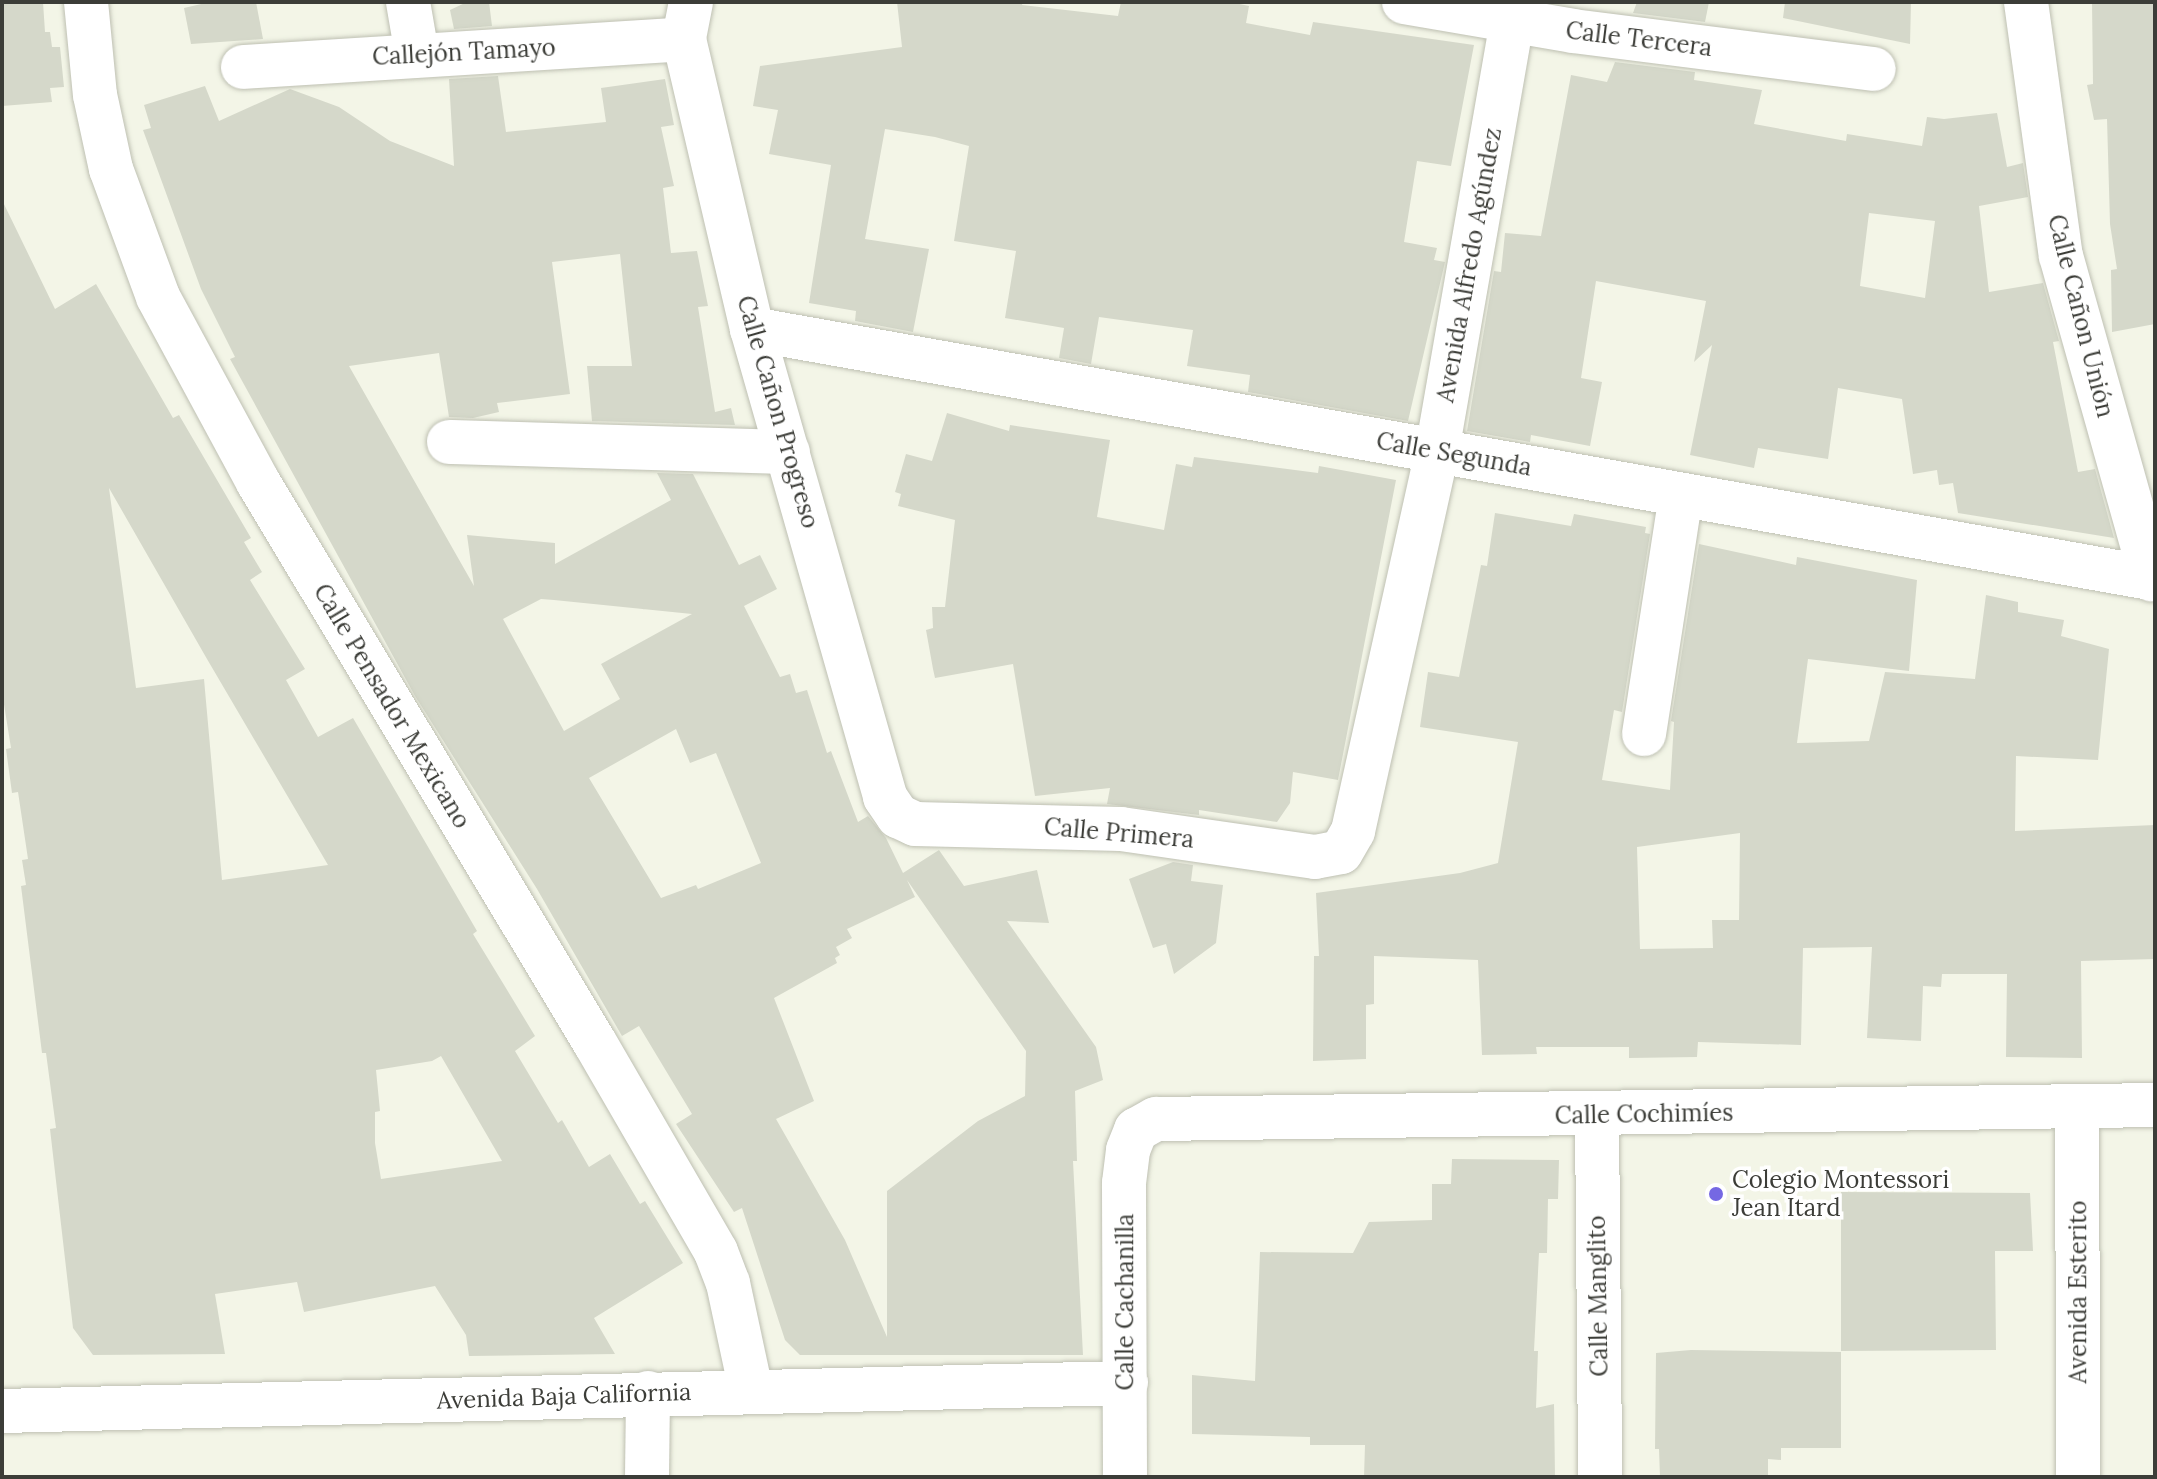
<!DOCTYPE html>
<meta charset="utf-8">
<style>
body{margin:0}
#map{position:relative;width:2157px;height:1479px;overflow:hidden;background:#f3f5e7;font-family:Lora,serif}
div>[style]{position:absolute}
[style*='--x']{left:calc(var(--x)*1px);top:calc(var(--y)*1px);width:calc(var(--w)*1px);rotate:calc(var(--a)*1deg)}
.building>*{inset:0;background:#d5d8ca}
.roads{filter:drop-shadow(0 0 2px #bec0b2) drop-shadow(0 0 2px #bec0b2)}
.minor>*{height:44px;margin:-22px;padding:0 22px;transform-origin:22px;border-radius:22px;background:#fff}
.dots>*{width:22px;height:22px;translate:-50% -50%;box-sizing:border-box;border:4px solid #fff;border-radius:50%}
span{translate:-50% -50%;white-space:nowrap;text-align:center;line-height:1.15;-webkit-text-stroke:7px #fff;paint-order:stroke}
.street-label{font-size:24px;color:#3c3d38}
.poi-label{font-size:24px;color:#3c3d38}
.left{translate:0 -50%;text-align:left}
.frame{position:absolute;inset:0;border:4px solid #3c3d38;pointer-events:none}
</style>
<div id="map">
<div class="building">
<div style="clip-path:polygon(2px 2px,43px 2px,45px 32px,50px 32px,52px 47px,60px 47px,64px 87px,50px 88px,52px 102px,2px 106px)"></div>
<div style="clip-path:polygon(210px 2px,256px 2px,263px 39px,191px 44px,184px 8px)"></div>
<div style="clip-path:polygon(467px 2px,489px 2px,492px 26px,454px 29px,450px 10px)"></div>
<div style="clip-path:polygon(897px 2px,1023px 2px,1022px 5px,1118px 16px,1121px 2px,1230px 2px,1249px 6px,1246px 23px,1310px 35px,1313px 22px,1474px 45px,1451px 166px,1417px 161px,1404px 242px,1437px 248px,1434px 260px,1445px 262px,1408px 421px,1248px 392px,1250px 375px,1187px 366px,1193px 330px,1099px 317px,1091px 364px,1059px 358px,1064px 328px,1005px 318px,1016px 251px,954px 241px,969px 146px,935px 137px,885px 129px,865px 239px,929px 249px,913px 332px,855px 321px,856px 311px,809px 303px,831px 165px,769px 154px,778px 110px,753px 106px,760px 66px,902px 47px)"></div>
<div style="clip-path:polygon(1637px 2px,1709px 2px,1705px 22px,1633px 13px)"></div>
<div style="clip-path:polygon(1785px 2px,1911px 2px,1910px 44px,1783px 18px)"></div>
<div style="clip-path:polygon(2092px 2px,2155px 2px,2155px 324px,2112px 332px,2111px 270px,2117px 269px,2110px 224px,2107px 119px,2094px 120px,2087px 85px,2093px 84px)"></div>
<div style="clip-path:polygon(evenodd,1615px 62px,1695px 72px,1694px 80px,1762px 90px,1754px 124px,1846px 141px,1847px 134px,1922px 146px,1927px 117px,1944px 119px,1997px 113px,2007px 167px,2023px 163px,2028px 197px,1979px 206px,1989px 292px,2043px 283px,2059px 341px,2053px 342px,2078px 472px,2095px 469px,2114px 538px,1958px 513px,1953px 483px,1939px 485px,1937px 470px,1913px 474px,1902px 399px,1838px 388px,1828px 459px,1758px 448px,1754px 468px,1690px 455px,1712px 345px,1694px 362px,1706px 301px,1596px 281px,1581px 378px,1602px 382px,1590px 446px,1531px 435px,1530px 442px,1467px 431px,1494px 271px,1501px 272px,1505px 233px,1541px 236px,1571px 75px,1607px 82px,1615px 62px,1869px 213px,1935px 221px,1925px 298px,1860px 286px,1869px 213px)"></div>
<div style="clip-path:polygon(evenodd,498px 76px,506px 132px,606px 122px,601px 88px,665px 79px,674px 125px,661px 127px,674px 186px,663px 188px,671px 253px,697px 251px,708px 306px,698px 307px,715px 412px,731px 408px,735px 425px,592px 421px,587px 366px,632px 366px,620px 254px,552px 262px,570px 394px,497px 403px,499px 412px,473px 418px,449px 417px,439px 353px,349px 366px,474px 586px,467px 535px,555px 543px,555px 564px,671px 500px,657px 473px,693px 474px,739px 565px,760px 555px,777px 589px,744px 606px,780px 677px,790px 674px,796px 693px,807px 690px,827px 753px,831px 751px,858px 822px,868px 816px,886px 838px,903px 873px,939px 850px,964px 886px,1037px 870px,1049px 923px,1007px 921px,1096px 1047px,1103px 1080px,1075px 1091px,1077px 1161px,1073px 1161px,1083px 1355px,800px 1355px,785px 1340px,742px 1208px,734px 1212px,676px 1124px,692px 1114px,639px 1026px,622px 1036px,537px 889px,415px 696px,230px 359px,235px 357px,201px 289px,143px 130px,151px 128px,144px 105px,205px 86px,219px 121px,290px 89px,339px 107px,390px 141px,454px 166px,449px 79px,498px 76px,541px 599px,554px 600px,692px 614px,601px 664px,620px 699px,564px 731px,503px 619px,541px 599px,498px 76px,676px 729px,690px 763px,716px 753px,761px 863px,698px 889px,696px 885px,661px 898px,589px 778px,676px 729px,498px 76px,907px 880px,1026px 1051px,1025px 1096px,978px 1121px,887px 1191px,887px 1337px,845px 1240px,776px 1119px,814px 1101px,774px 998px,837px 963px,835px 958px,840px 955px,836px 947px,852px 938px,847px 929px,915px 897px,907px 880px)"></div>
<div style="clip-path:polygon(evenodd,2px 200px,55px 309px,96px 284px,173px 418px,179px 415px,251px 538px,244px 542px,262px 572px,250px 580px,305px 669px,286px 680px,318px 737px,353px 718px,477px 931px,473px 934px,535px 1036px,515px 1051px,558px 1123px,562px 1120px,589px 1167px,610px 1154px,640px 1204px,645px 1201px,683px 1263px,594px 1318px,615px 1354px,469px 1356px,466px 1335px,435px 1286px,304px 1312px,297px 1282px,215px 1294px,225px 1354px,93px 1355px,73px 1328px,50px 1129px,56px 1128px,46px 1053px,42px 1053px,21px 886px,26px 885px,22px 860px,28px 859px,18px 792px,12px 793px,6px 749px,11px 748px,2px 692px,2px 200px,109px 488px,207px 659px,328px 865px,222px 880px,204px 679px,136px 688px,109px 488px,2px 200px,441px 1056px,502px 1161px,381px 1179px,375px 1143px,375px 1112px,380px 1111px,376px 1070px,432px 1061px,441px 1056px)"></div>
<div style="clip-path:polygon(947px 413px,1009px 431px,1010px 425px,1110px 440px,1097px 517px,1164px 530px,1176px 464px,1192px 467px,1194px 457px,1318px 473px,1319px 466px,1396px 480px,1338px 780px,1293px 772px,1290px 803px,1277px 822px,1199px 810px,1199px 815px,1107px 804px,1110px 788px,1035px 796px,1013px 664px,935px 678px,933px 669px,926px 630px,933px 628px,932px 607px,945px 607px,955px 520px,898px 506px,901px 494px,895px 492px,906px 454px,932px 461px)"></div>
<div style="clip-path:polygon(evenodd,1495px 513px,1571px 526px,1574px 514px,1646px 527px,1645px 533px,1650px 534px,1622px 712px,1614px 710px,1602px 780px,1670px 790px,1674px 722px,1671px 721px,1699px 544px,1796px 565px,1797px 557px,1917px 580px,1909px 671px,1808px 659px,1797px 743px,1869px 741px,1885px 672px,1975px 679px,1986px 595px,2018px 602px,2018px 612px,2064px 620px,2061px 636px,2109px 649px,2098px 760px,2016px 756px,2015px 831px,2155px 825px,2155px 959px,2081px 961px,2082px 1058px,2006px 1057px,2007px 974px,1942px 974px,1941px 987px,1923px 986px,1921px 1041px,1867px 1038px,1872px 947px,1803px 948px,1801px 1045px,1698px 1042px,1697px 1057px,1629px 1058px,1629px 1047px,1536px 1047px,1537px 1054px,1482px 1055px,1478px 960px,1374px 956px,1374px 1004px,1366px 1005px,1366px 1059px,1313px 1061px,1314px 956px,1319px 956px,1316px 893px,1460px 873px,1498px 863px,1518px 742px,1420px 727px,1428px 672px,1459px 677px,1481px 565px,1487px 566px,1495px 513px,1740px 833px,1739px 920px,1712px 920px,1713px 948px,1640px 949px,1637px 847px,1740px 833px)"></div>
<div style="clip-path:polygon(1173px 862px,1193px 865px,1191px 881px,1223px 885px,1216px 943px,1174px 974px,1166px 944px,1153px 948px,1129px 879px)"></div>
<div style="clip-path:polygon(1452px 1159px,1559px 1160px,1558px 1199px,1548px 1199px,1547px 1253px,1539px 1253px,1534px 1351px,1538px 1351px,1536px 1408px,1554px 1404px,1555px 1477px,1364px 1477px,1365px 1445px,1310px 1445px,1310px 1437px,1192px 1434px,1192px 1375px,1255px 1381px,1260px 1252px,1353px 1253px,1369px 1222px,1432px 1220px,1432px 1184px,1451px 1184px)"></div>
<div style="clip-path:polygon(1841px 1192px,2030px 1193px,2033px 1251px,1995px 1251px,1996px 1350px,1841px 1351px)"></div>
<div style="clip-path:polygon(1691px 1350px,1841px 1352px,1841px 1448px,1781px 1448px,1781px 1460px,1768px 1459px,1768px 1477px,1660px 1477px,1659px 1449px,1655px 1449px,1656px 1353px)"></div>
</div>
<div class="roads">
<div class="minor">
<div style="--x:86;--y:2;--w:93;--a:84.5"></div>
<div style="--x:95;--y:95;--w:76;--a:77.8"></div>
<div style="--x:111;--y:169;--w:136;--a:69.8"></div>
<div style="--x:158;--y:297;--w:210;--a:61.6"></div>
<div style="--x:258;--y:482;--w:654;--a:59.01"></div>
<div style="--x:595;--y:1043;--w:241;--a:59.9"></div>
<div style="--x:716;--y:1252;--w:33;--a:69"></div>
<div style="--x:728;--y:1283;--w:109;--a:77.9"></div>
<div style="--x:408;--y:2;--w:53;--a:80.2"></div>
<div style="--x:691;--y:2;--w:38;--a:101"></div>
<div style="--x:684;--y:39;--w:298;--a:76.8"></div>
<div style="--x:752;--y:329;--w:487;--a:74.1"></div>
<div style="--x:885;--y:797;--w:23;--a:56"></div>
<div style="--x:898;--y:816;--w:19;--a:25"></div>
<div style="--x:915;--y:824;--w:206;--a:1.4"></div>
<div style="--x:1121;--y:829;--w:196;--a:8.2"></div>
<div style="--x:1315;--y:857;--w:26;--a:-11"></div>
<div style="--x:1341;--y:852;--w:24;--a:-60"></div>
<div style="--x:1353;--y:831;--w:389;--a:-77.5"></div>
<div style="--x:1437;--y:451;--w:456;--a:-80.1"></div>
<div style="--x:1404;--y:2;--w:171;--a:9.7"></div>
<div style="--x:1573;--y:31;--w:303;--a:7.2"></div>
<div style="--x:2026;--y:2;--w:256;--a:82.2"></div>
<div style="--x:2061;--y:256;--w:336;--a:74.3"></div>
<div style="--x:243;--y:67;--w:442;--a:-3.6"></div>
<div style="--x:752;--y:329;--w:1425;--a:10.1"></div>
<div style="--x:449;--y:442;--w:339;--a:1.7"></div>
<div style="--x:1644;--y:734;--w:241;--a:-81.2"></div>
<div style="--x:2077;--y:1106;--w:371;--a:89.8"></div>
<div style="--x:1597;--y:1116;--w:361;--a:89.5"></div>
<div style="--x:2;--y:1411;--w:1124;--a:-1.43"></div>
<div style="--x:647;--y:1477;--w:84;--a:-89.3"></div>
<div style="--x:1125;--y:1477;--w:294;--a:-90.2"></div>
<div style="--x:1124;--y:1183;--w:33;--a:-83"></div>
<div style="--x:1128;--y:1150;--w:22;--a:-68"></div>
<div style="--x:1136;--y:1130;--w:23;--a:-29"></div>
<div style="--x:1156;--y:1119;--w:999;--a:-0.8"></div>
</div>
</div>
<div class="dots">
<div style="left:1716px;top:1194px;background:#7568e3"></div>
</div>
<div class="street-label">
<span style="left:1639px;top:39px;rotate:7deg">Calle Tercera</span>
<span style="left:464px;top:52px;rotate:-3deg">Callejón Tamayo</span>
<span style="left:1469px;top:265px;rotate:-80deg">Avenida Alfredo Agúndez</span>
<span style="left:2081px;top:316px;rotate:76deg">Calle Cañon Unión</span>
<span style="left:778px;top:412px;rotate:74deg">Calle Cañon Progreso</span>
<span style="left:1454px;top:454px;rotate:10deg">Calle Segunda</span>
<span style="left:392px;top:706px;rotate:59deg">Calle Pensador Mexicano</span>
<span style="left:1119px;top:833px;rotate:5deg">Calle Primera</span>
<span style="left:1644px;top:1114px;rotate:-1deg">Calle Cochimíes</span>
<span style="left:2078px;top:1292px;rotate:-90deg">Avenida Esterito</span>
<span style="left:1598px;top:1296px;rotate:-91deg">Calle Manglito</span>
<span style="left:1125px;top:1302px;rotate:-90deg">Calle Cachanilla</span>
<span style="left:564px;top:1396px;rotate:-2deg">Avenida Baja California</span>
</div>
<div class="poi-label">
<span class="left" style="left:1732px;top:1194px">Colegio Montessori<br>Jean Itard</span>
</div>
<div class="frame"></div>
</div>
